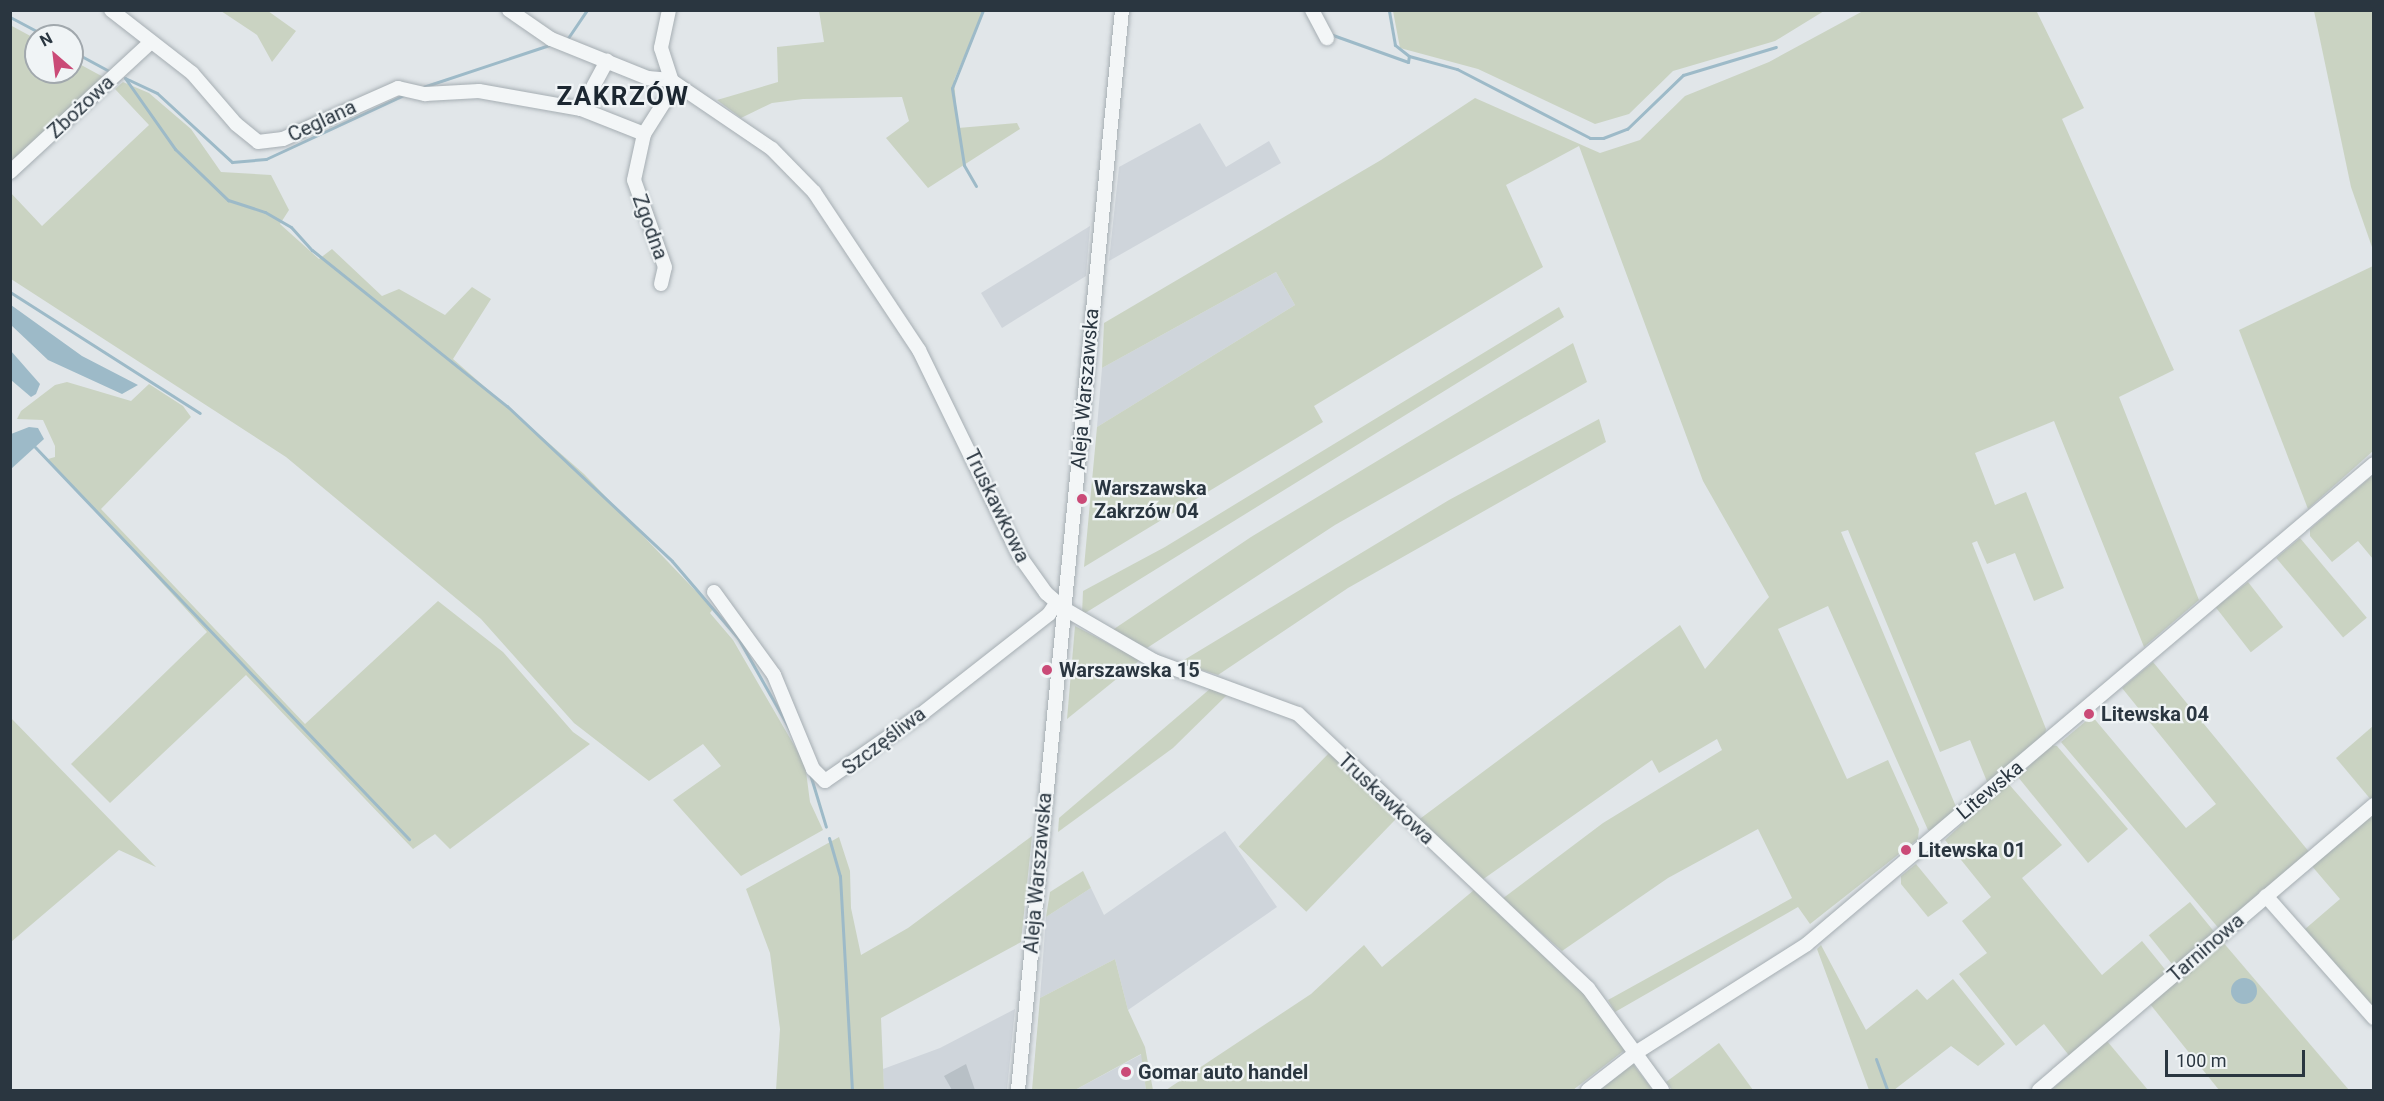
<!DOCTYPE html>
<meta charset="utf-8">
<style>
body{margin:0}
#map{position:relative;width:2384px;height:1101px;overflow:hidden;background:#e1e6e9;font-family:Roboto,sans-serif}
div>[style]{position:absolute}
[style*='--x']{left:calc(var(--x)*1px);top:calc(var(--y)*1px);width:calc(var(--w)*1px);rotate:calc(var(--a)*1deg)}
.built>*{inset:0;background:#cfd5db}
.green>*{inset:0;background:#cad3c2;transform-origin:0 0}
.water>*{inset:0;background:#9dbac8}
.round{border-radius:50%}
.stream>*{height:3px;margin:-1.5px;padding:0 1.5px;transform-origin:1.5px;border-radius:1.5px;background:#9dbac8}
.building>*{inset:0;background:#b8c0c6}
.roads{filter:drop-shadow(0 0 2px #a6aeb3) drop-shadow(0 0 2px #a6aeb3)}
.minor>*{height:14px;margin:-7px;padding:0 7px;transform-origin:7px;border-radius:7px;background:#f3f6f7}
.dots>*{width:16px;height:16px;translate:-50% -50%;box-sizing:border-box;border:3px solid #f0f4f6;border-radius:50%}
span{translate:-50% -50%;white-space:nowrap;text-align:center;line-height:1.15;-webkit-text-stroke:4.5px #f0f4f6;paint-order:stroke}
.street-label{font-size:20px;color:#2a3640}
.poi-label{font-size:20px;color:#2a3640;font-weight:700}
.left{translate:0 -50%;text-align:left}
.district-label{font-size:26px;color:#1c2731;font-weight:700;letter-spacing:1.5px}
.frame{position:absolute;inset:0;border:12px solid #2a3640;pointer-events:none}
.north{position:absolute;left:24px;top:24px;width:60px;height:60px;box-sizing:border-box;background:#f0f4f6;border:2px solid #a1a8ad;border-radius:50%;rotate:332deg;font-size:16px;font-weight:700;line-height:24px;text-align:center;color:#2a3640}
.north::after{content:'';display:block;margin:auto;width:21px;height:27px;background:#ca4a77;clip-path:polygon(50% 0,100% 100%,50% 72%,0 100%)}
.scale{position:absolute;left:2165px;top:1050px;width:140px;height:27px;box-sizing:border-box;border:3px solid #2a3640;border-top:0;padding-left:8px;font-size:18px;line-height:21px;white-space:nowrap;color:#2a3640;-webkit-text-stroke:4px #f0f4f6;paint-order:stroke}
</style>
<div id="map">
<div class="built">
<div style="clip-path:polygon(1200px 123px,1226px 167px,1269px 141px,1281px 163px,1109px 261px,1119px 167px)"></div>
<div style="clip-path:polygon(1090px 226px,1086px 276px,1002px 328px,981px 293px)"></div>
<div style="clip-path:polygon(1276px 272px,1295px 305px,1097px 427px,1102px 368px)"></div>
<div style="clip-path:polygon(1225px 831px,1277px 907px,1128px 1010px,1115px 959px,1040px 998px,1046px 917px,1091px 888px,1104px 915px)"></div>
<div style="clip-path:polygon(1015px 1009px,1007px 1090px,884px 1090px,883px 1069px,940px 1048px)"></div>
<div style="clip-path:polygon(1142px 1054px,1146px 1090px,1075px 1090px)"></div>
</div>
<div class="green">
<div style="clip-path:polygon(2036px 10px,2084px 108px,2062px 119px,2174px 370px,2119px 397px,2199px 600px,2144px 647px,2054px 421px,1975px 453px,1995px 505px,2026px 492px,2064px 588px,2034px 601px,2015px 553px,1987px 564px,1977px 541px,1972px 543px,2046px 729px,2045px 735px,1988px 784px,1970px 740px,1940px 752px,1848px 530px,1841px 532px,1957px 809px,1933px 831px,1928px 830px,1828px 606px,1778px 629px,1847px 779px,1888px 760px,1919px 829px,1918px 839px,1810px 924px,1798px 907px,1615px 1012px,1608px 1000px,1792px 898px,1758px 829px,1668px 878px,1562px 951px,1502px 899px,1603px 823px,1722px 750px,1717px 739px,1659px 773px,1652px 760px,1482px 880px,1417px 821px,1680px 625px,1705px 669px,1769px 597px,1703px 481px,1579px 146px,1506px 185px,1543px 267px,1314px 406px,1323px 422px,1084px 567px,1097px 427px,1295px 305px,1276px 272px,1102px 368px,1104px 323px,1381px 160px,1475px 98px,1600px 153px,1640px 140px,1685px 96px,1769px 62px,1863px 11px)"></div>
<div style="clip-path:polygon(221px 11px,268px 11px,296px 31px,272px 62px,257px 35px)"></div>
<div style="clip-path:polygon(819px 11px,984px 11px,954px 80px,958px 128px,1017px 123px,1020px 129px,928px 188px,886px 138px,909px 121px,902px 97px,803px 99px,772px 103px,741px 118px,717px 100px,778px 82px,777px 47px,824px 42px)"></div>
<div style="clip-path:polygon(1393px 11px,1393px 10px,1824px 11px,1775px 41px,1673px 71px,1629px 114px,1595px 124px,1478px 69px,1400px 48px)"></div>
<div style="clip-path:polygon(2314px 11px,2373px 11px,2373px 250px,2351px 187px)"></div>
<div style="clip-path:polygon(10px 25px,36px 39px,36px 72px,72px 72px,72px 60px,107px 79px,10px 165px)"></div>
<div style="clip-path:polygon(123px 82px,149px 93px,191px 129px,221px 172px,271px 175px,289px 210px,280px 224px,319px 259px,332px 249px,382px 296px,399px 289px,445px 315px,472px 287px,491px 299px,453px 359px,584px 474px,713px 609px,710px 613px,733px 640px,805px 764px,810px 802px,823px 830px,741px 876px,673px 800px,721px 766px,703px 744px,649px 781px,574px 723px,481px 619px,286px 457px,11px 279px,10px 192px,42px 226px,149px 125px,115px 89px)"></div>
<div style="clip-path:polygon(2373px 266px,2373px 451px,2308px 509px,2239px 330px)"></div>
<div style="clip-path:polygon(1559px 307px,1564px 317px,1082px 615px,1083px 591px,1165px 547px)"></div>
<div style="clip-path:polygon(1573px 343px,1587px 382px,1335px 525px,1147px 648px,1111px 631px,1251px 537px)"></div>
<div style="clip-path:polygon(67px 382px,131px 401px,149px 384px,183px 406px,191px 417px,101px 509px,305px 724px,438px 601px,503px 652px,573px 732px,590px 744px,450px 849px,435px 834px,413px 849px,246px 675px,110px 803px,71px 764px,207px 632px,48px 459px,55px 457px,55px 446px,43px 420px,17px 419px,21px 411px,55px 385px)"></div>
<div style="clip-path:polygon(1599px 419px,1606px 442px,1348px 588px,1218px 675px,1179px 663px,1449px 500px)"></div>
<div style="clip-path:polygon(2373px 475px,2373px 559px,2358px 541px,2332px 562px,2310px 536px,2310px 529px)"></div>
<div style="left:2300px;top:538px;width:104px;height:31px;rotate:50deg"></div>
<div style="left:2248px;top:582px;width:57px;height:41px;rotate:52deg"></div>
<div style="clip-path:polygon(1075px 626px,1140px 660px,1067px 719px)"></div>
<div style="clip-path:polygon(2153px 662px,2310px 853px,2221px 931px,2061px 742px,2092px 716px,2186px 828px,2216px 804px,2122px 688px)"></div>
<div style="clip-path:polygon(1211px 688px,1229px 693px,1173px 748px,1058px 832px,1059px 818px)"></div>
<div style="clip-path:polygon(10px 717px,156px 867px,119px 850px,11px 942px)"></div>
<div style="clip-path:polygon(2373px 726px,2373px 800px,2372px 801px,2336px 758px)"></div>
<div style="clip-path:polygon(2050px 745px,2057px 746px,2128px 829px,2088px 863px,2018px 777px)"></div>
<div style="left:1329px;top:753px;width:94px;height:130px;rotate:44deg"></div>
<div style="clip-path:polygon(2007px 782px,2062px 845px,2022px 878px,2102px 975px,2142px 941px,2168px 973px,2071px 1058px,2044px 1024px,2016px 1046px,1959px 974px,1987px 953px,1962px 921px,1991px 897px,1945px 840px)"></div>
<div style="clip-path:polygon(2373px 810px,2373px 1012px,2304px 930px,2340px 899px,2311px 865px)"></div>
<div style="clip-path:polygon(1032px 836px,1021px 942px,881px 1018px,884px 1090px,776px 1090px,780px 1029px,770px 953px,746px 889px,839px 837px,850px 871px,851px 908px,861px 955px,908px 928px)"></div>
<div style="clip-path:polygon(1916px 864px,1948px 903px,1928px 917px,1901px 884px,1901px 876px)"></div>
<div style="clip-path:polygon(1083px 871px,1091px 888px,1046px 917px,1050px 892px)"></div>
<div style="clip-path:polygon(1474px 890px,1585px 995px,1626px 1049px,1573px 1090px,1166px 1090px,1311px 994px,1364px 945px,1382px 967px)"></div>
<div style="left:2190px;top:902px;width:41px;height:53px;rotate:51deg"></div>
<div style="clip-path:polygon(2222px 941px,2349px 1090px,2219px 1090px,2150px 1004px)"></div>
<div style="clip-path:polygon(1821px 945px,1866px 1030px,1917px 989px,1927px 1000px,1953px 979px,2005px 1044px,1978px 1066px,1951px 1046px,1894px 1090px,1869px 1090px,1817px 949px)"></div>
<div style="clip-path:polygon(1115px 959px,1128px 1010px,1145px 1047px,1153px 1090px,1146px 1090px,1141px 1054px,1075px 1090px,1032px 1090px,1040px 998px)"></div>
<div style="clip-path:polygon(2107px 1041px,2148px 1090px,2051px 1090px)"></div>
<div style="clip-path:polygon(1719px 1043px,1753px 1090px,1672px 1090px,1666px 1082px)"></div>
<div style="clip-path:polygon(1633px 1064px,1653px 1090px,1600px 1090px)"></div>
</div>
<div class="water">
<div style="clip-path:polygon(11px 305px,82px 356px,138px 385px,122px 394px,48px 360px,11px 325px)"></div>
<div style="clip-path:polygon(11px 351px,40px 384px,36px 394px,31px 397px,11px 380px)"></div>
<div style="clip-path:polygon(29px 427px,38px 428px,44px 439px,11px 469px,11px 434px)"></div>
<div class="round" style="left:2231px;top:978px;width:26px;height:26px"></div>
</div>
<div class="stream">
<div style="--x:10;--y:17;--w:40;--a:28"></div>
<div style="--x:1330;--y:34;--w:83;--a:19.7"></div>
<div style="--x:1408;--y:62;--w:6;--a:-81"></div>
<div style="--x:1409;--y:56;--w:18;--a:-142"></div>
<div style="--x:1395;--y:45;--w:36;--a:-100"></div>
<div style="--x:568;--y:38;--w:34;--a:-56"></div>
<div style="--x:72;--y:51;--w:42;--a:28.4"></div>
<div style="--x:1409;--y:56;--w:50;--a:15.2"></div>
<div style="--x:1457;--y:69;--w:150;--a:27.4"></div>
<div style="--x:1590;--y:138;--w:13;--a:0"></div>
<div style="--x:1603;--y:138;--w:26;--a:-21"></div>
<div style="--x:1627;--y:129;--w:78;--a:-44"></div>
<div style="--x:1683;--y:75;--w:97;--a:-16.8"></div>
<div style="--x:125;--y:78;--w:87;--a:54.8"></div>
<div style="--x:175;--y:149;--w:74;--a:43.9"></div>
<div style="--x:228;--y:200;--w:39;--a:18"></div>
<div style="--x:265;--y:212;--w:30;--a:30"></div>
<div style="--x:291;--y:227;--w:31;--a:48"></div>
<div style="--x:312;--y:250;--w:250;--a:38.7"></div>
<div style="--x:507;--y:406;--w:226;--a:43.2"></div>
<div style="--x:672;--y:561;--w:101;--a:49.4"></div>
<div style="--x:738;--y:638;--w:106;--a:60.5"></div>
<div style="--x:125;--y:78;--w:35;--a:25"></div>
<div style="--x:157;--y:93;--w:102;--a:42.6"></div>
<div style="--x:232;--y:162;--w:34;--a:-5"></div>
<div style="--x:266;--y:159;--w:152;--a:-24.9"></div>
<div style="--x:423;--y:87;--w:133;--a:-18.4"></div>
<div style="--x:976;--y:186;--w:24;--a:-120"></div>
<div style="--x:964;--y:165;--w:78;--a:-98.9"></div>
<div style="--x:952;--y:88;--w:84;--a:-68.3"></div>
<div style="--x:10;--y:292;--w:225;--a:32.5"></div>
<div style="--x:35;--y:447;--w:542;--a:46.35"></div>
<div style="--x:810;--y:774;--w:55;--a:73.2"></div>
<div style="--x:829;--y:838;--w:40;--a:74"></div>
<div style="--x:840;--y:876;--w:214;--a:86.8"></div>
<div style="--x:1876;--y:1059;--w:33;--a:70"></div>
</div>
<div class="building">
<div style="clip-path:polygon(966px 1064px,975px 1090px,952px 1090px,944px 1076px)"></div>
</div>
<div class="roads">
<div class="minor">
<div style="--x:111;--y:10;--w:103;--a:37.9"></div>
<div style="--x:192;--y:73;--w:67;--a:49.2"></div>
<div style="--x:236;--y:124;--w:28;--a:39"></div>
<div style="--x:258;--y:142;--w:25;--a:-7"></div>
<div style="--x:283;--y:139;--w:126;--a:-23.9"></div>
<div style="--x:398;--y:88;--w:28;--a:13"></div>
<div style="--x:425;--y:94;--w:54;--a:-3.2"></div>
<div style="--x:479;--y:91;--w:104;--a:10"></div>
<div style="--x:581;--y:109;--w:68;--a:21.6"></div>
<div style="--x:509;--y:10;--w:51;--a:34.6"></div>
<div style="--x:551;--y:39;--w:105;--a:21.9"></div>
<div style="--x:648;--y:78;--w:23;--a:5"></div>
<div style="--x:669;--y:10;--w:39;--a:102"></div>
<div style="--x:661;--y:48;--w:35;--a:72"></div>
<div style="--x:672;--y:81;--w:121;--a:34.2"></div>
<div style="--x:772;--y:149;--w:60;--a:45.7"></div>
<div style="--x:814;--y:192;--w:190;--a:56.4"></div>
<div style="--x:919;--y:350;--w:228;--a:64"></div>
<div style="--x:1019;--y:555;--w:47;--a:54.6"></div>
<div style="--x:1046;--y:593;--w:23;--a:41"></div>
<div style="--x:1063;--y:608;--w:105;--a:30.2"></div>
<div style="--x:1154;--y:661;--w:153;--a:20.2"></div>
<div style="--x:1298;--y:714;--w:399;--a:43.4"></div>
<div style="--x:1588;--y:988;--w:126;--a:54"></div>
<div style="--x:1312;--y:10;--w:32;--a:62"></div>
<div style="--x:581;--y:109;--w:55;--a:-61.6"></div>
<div style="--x:10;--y:172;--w:192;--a:-42.7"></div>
<div style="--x:661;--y:284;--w:17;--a:-77"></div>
<div style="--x:665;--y:267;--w:92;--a:-109.6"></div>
<div style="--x:634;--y:180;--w:47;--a:-77.7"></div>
<div style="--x:644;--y:134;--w:58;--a:-57.7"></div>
<div style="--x:714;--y:592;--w:102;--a:54.1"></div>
<div style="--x:774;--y:675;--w:102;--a:67.5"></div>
<div style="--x:813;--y:769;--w:17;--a:45"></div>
<div style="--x:825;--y:781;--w:114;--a:-34.7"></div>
<div style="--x:919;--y:716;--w:165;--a:-38.1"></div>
<div style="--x:1049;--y:614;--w:14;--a:-56"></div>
<div style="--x:2266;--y:896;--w:163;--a:48.5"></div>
<div style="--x:1018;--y:1090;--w:1085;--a:-84.5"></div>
<div style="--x:1588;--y:1090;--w:62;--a:-37.8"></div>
<div style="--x:1637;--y:1052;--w:201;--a:-32.4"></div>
<div style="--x:1807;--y:944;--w:743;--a:-40.25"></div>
<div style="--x:2039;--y:1090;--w:440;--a:-40.4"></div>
</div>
</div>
<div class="dots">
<div style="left:1082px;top:499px;background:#ca4a77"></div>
<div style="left:1047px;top:670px;background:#ca4a77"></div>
<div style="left:2089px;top:714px;background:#ca4a77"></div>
<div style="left:1906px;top:850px;background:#ca4a77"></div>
<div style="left:1126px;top:1072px;background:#ca4a77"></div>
</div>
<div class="street-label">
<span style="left:81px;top:107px;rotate:-43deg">Zbożowa</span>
<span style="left:322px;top:121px;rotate:-25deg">Ceglana</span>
<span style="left:650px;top:227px;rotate:70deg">Zgodna</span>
<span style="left:1085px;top:389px;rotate:-85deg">Aleja Warszawska</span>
<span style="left:997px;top:506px;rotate:64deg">Truskawkowa</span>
<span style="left:884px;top:741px;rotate:-37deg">Szczęśliwa</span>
<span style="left:1990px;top:790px;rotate:-40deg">Litewska</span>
<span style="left:1386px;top:799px;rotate:43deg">Truskawkowa</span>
<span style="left:1038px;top:873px;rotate:-85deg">Aleja Warszawska</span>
<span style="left:2206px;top:948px;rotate:-41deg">Tarninowa</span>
</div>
<div class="poi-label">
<span class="left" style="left:1094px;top:500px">Warszawska<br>Zakrzów 04</span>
<span class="left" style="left:1059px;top:670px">Warszawska 15</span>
<span class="left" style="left:2101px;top:714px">Litewska 04</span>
<span class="left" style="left:1918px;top:850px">Litewska 01</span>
<span class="left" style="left:1138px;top:1072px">Gomar auto handel</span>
</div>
<div class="district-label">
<span style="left:623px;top:97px">ZAKRZÓW</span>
</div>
<div class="frame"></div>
<div class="north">N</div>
<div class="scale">100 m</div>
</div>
